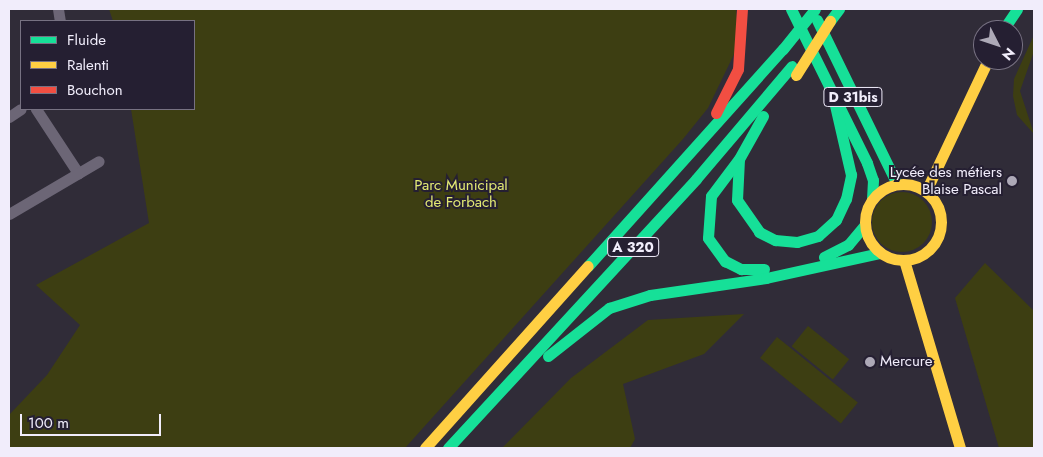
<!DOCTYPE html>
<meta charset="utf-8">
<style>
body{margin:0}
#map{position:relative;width:1043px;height:457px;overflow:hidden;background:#302c38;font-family:Jost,sans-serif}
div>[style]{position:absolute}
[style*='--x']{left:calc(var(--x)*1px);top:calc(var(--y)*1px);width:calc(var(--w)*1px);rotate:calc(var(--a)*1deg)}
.green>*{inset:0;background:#3d3e12;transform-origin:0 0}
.round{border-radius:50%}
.street>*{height:11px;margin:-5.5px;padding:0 5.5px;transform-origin:5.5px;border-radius:5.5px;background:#6c6676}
.fast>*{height:11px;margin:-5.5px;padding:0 5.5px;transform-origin:5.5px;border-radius:5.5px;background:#16e098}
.slow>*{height:11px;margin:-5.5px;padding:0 5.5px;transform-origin:5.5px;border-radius:5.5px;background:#ffcf43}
.slow>.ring{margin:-5.5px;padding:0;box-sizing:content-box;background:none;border:11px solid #ffcf43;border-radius:50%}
.jam>*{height:11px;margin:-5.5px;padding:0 5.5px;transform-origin:5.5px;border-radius:5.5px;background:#f24e42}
.fast-bridge>*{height:11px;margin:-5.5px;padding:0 5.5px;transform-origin:5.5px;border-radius:5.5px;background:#16e098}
.slow-bridge>*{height:11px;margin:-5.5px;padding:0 5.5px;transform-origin:5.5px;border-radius:5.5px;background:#ffcf43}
.dots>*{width:14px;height:14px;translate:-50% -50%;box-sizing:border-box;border:2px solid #251f32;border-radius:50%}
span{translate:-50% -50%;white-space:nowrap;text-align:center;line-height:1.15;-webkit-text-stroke:4px #251f32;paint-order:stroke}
.shield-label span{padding:1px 4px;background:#251f32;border:1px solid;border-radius:4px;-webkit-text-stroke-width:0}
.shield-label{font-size:14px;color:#f1edfb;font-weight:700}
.poi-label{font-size:15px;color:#f1edfb}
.right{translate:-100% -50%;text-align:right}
.left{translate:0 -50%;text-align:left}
.park-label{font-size:15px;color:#e3ea73}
.frame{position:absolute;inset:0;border:10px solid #f1edfb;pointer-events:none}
.legend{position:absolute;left:20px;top:20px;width:175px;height:90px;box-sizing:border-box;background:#251f32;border:1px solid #777182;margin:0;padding:6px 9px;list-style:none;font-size:15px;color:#f1edfb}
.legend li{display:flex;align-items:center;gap:10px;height:25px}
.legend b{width:25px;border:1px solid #777182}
.north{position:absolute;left:973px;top:20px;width:50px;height:50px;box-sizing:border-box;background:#251f32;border:1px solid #777182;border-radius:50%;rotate:131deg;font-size:14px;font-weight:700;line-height:20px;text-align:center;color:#f1edfb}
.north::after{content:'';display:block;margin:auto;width:18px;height:22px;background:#ada9b7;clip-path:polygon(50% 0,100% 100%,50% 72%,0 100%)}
.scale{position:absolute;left:20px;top:414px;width:141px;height:22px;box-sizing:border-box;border:2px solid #f1edfb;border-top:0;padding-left:6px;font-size:15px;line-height:18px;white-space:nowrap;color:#f1edfb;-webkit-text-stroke:4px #251f32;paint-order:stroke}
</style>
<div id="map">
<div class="green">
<div style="clip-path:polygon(109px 9px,736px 9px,738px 46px,708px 108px,683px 139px,405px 448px,9px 448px,9px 415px,47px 375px,80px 325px,36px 285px,149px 223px,131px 109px,194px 109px,194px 21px,113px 21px)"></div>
<div style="clip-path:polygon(1034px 35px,1034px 51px,1020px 91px,1034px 134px,1017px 115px,1013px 96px,1014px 79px)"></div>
<div class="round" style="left:872px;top:192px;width:60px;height:60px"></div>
<div style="clip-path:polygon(985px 263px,1034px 311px,1034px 448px,999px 448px,955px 298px)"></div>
<div style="clip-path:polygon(744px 314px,704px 354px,623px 384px,635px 439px,630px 448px,502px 448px,571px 378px,648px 320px)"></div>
<div style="left:808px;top:326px;width:53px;height:26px;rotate:39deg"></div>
<div style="left:777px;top:337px;width:104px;height:27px;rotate:39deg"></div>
</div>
<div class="street">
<div style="--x:58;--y:9;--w:12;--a:81"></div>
<div style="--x:36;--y:109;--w:77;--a:56.7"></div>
<div style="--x:9;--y:117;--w:14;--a:-34"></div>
<div style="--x:9;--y:214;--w:104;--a:-30.5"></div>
</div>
<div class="fast">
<div style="--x:791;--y:9;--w:172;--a:63.7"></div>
<div style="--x:867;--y:163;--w:18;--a:71"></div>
<div style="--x:873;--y:180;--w:19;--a:93"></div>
<div style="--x:817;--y:20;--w:182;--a:64"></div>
<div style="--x:830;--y:21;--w:15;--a:-53"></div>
<div style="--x:1003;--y:30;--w:25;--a:-56"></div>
<div style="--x:763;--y:116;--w:49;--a:119.2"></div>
<div style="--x:739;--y:159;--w:41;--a:92.8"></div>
<div style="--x:737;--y:200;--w:39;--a:55"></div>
<div style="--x:759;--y:232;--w:18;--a:27"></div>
<div style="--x:775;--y:240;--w:22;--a:5"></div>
<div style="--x:797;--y:242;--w:22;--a:-16"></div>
<div style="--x:818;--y:236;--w:24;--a:-42"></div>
<div style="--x:836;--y:220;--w:23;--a:-65"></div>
<div style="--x:846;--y:199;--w:25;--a:-78"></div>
<div style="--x:851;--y:175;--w:76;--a:-102.9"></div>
<div style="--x:738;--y:160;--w:45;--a:126.9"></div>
<div style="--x:711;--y:196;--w:42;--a:94.1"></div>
<div style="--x:708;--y:238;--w:29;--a:54"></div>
<div style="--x:725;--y:261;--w:18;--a:27"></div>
<div style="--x:741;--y:269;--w:23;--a:0"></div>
<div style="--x:824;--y:257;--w:27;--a:-27"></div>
<div style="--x:848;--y:245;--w:26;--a:-50"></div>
<div style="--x:588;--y:266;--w:292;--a:-48.1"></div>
<div style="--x:548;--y:356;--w:78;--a:-38.2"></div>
<div style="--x:609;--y:308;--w:43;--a:-17.6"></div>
<div style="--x:650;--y:295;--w:117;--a:-8.3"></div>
<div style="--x:766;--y:278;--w:117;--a:-12.4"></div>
<div style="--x:448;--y:448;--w:366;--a:-47.3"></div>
<div style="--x:696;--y:179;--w:148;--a:-49.7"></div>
</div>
<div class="slow">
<div class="ring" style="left:865px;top:184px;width:65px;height:65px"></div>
<div style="--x:926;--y:191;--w:145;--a:-64.7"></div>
<div style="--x:904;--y:260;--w:196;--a:73.4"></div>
<div style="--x:425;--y:448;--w:244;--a:-48.2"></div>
</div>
<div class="jam">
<div style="--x:716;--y:113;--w:49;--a:-63.4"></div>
<div style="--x:738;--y:69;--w:60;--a:-86.2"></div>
</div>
<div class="fast-bridge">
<div style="--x:783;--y:49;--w:51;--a:-51.3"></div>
</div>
<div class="slow-bridge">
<div style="--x:796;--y:75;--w:64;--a:-57.8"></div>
</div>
<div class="dots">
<div style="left:1012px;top:181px;background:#ada9b7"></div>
<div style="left:870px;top:362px;background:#ada9b7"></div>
</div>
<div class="shield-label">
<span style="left:853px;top:97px">D 31bis</span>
<span style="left:633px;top:247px">A 320</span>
</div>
<div class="poi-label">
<span class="right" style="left:1002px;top:181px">Lycée des métiers<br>Blaise Pascal</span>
<span class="left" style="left:880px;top:362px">Mercure</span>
</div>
<div class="park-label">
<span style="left:461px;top:194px">Parc Municipal<br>de Forbach</span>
</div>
<div class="frame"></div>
<ul class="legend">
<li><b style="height:6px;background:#16e098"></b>Fluide</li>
<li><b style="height:6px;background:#ffcf43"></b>Ralenti</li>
<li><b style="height:6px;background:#f24e42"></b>Bouchon</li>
</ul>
<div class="north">N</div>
<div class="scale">100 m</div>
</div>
